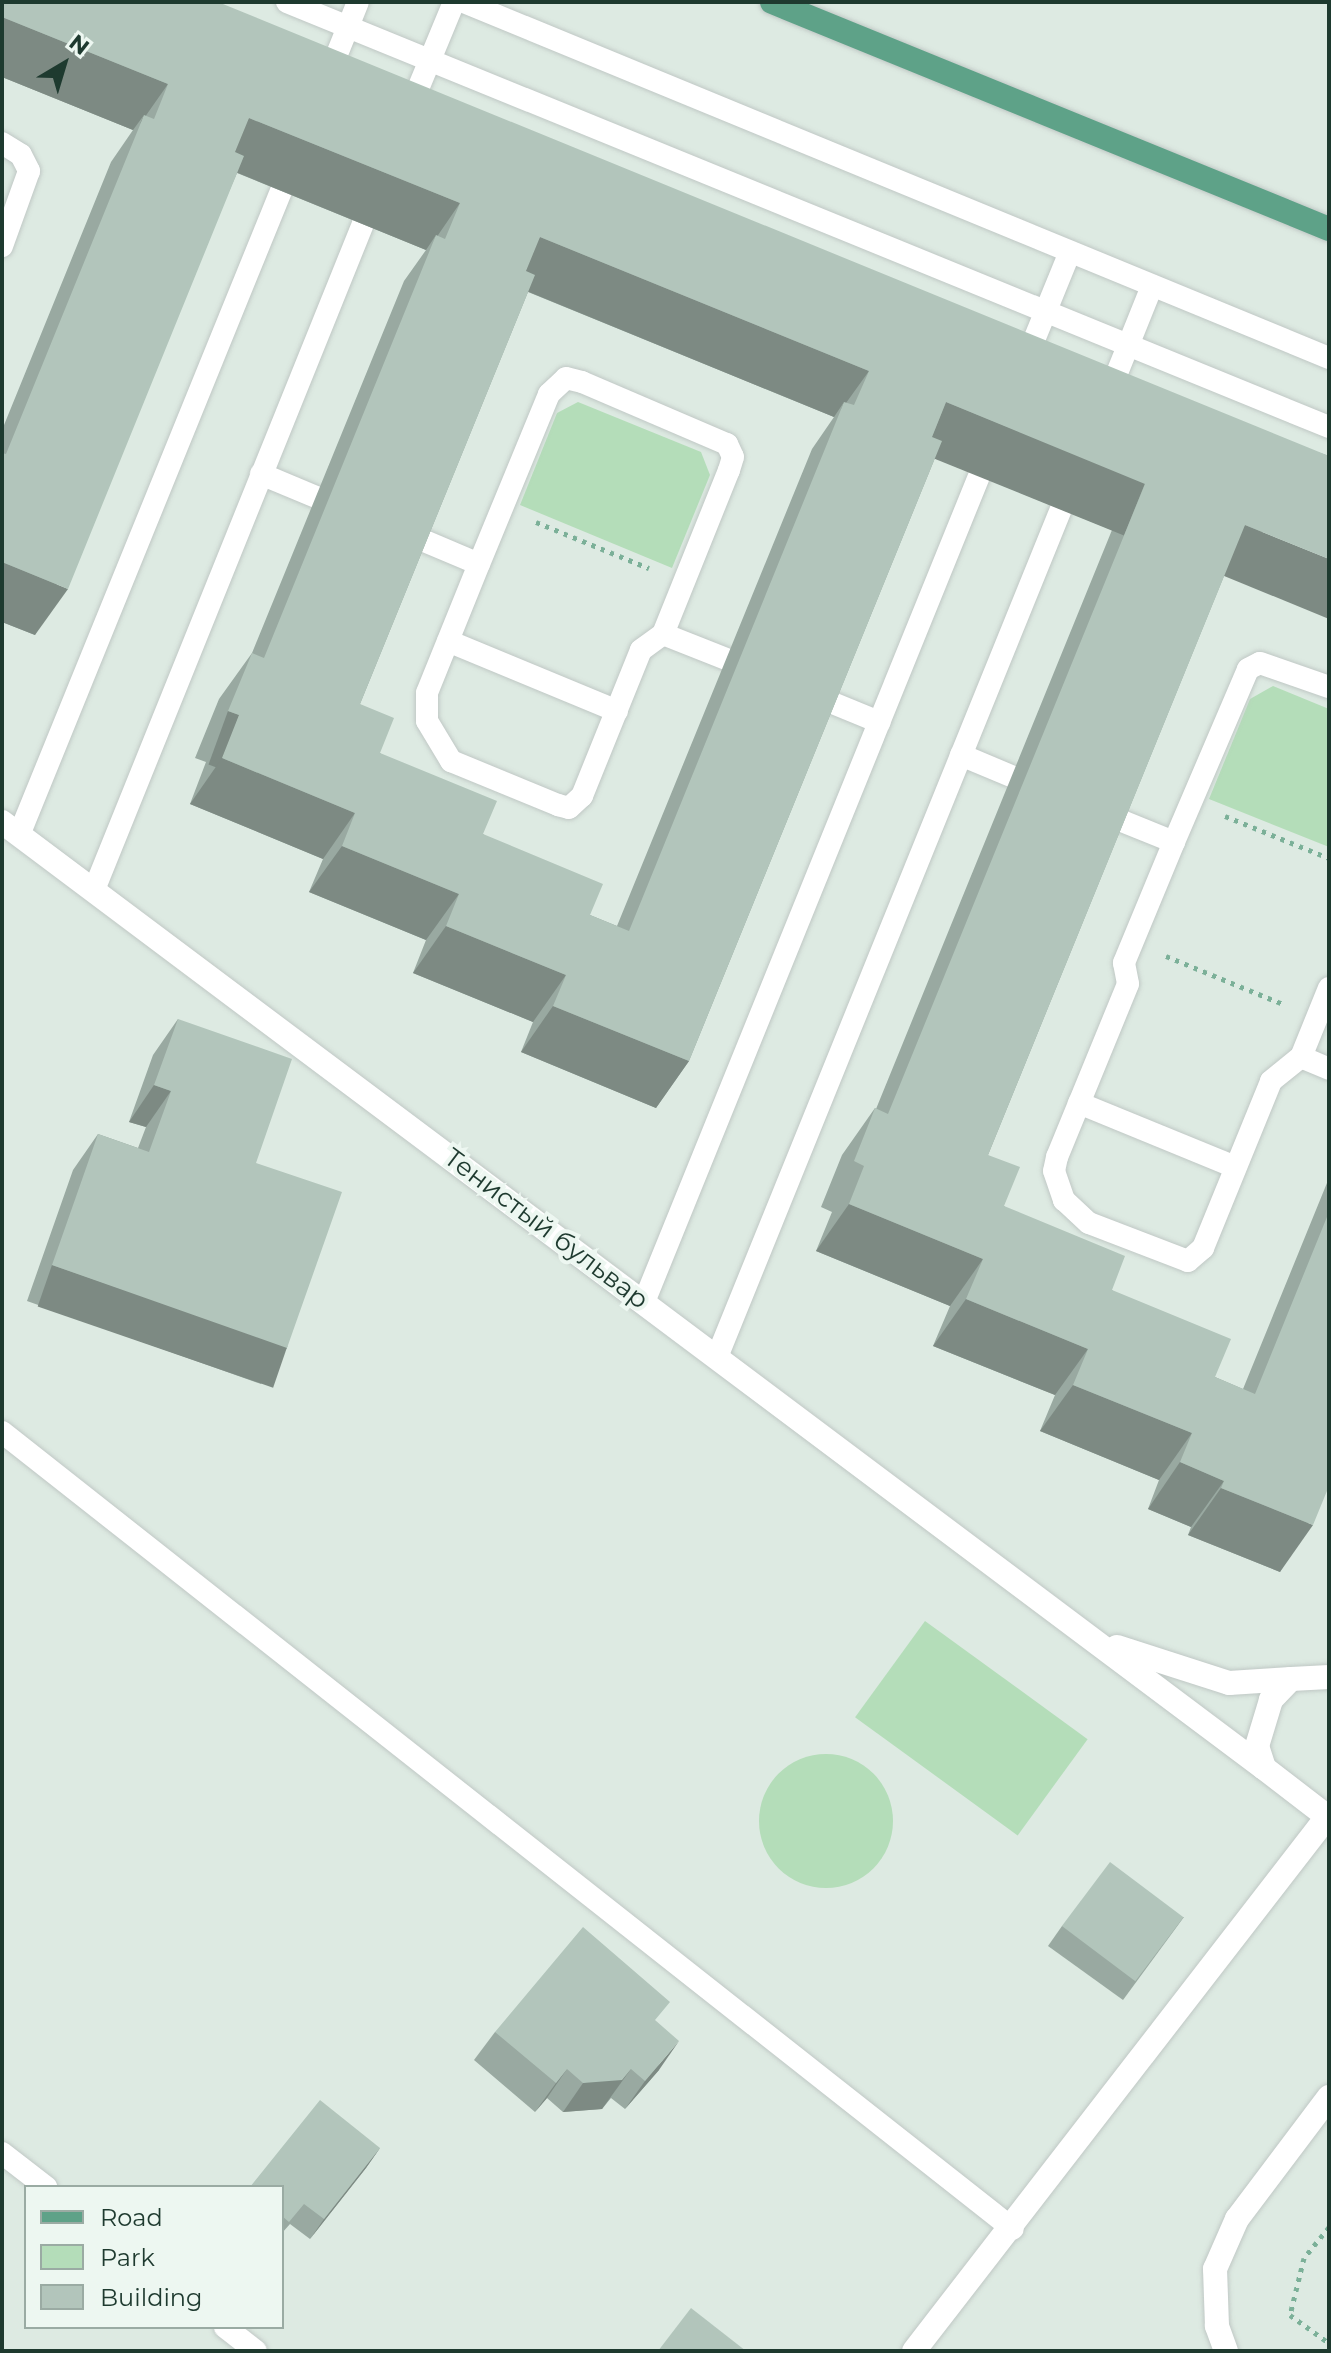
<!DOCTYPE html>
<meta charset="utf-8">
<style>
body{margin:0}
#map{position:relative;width:1331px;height:2353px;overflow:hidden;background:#ddeae2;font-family:Montserrat,sans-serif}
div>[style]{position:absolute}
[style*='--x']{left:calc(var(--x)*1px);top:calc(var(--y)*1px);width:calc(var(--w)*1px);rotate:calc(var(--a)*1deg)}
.green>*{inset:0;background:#b4ddb9;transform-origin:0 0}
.round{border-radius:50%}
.path>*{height:5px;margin-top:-2.5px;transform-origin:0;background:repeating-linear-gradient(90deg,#7bb098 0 4px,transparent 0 10px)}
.roads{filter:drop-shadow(0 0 2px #c0c8c5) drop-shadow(0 0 2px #c0c8c5)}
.lane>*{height:22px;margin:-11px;padding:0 11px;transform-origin:11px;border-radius:11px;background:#fff}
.street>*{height:24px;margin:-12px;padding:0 12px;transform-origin:12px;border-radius:12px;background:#fff}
.primary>*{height:24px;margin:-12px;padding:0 12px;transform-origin:12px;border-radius:12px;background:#5ea288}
.wall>*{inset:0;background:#99a9a1}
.shaded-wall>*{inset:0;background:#7d8a83;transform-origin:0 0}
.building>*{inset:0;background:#b2c5bb;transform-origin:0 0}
span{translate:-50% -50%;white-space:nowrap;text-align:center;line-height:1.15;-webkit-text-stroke:8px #edf7f1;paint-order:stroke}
.street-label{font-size:26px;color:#1e3a2f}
.frame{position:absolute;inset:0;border:4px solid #1e3a2f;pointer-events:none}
.legend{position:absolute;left:24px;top:2185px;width:260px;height:144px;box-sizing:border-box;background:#edf7f1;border:2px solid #9aaba3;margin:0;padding:10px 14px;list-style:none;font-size:24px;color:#1e3a2f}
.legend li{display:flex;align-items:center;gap:16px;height:40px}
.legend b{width:40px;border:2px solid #9aaba3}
.north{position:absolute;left:24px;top:24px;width:80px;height:80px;-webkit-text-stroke:6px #edf7f1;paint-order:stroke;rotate:38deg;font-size:22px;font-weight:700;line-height:32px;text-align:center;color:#1e3a2f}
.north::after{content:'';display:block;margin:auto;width:28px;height:36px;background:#1e3a2f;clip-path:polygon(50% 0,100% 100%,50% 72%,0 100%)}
</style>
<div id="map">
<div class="green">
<div style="clip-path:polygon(578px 402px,701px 452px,710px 475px,672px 568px,520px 505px,557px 413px)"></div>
<div style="clip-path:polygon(1273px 686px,1329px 709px,1329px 847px,1209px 799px,1250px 699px)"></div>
<div style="left:925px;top:1621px;width:201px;height:119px;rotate:36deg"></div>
<div class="round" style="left:759px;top:1754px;width:134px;height:134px"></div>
</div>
<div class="path">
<div style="--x:536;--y:522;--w:122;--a:22.2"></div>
<div style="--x:1225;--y:816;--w:112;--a:22"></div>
<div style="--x:1166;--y:956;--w:126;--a:22.3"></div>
<div style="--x:1329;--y:2227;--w:40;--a:129"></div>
<div style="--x:1304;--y:2258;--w:59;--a:103.8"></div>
<div style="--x:1290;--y:2315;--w:48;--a:35.7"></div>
</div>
<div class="roads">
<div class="lane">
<div style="--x:287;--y:2;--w:1125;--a:22.19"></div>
<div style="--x:464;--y:2;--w:935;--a:22.37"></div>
<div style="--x:327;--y:79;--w:83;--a:-68.1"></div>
<div style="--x:408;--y:113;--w:120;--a:-67.5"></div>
<div style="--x:2;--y:143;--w:22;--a:32"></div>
<div style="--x:21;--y:155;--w:18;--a:63"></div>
<div style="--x:29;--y:171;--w:80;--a:109.8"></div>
<div style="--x:1025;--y:362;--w:119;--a:-67.8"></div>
<div style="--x:1107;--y:398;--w:121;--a:-68.1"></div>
<div style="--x:261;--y:474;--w:60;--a:22.7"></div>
<div style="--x:415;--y:537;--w:69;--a:22.9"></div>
<div style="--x:479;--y:564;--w:184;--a:-67.6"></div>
<div style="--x:549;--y:394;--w:23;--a:-43"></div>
<div style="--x:566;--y:378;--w:16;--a:14"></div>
<div style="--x:582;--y:382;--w:158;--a:23.2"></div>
<div style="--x:727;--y:444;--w:14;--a:65"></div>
<div style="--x:733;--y:457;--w:14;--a:107"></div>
<div style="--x:729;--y:470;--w:177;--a:111.9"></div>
<div style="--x:663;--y:634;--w:68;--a:21.6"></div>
<div style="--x:479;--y:564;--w:139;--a:112"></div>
<div style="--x:427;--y:693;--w:28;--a:90"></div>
<div style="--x:427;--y:721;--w:47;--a:59"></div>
<div style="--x:451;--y:761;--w:116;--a:22.4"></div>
<div style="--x:558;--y:805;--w:11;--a:15"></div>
<div style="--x:569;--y:808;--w:18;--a:-43"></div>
<div style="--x:582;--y:796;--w:157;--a:-68"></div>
<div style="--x:641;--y:650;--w:27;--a:-36"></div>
<div style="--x:448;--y:641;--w:183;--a:22.5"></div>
<div style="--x:823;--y:699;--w:61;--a:22.3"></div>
<div style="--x:961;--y:755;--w:54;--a:22.8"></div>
<div style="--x:1112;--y:817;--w:67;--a:22"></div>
<div style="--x:1174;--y:842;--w:188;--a:-66.8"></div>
<div style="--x:1248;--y:669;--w:13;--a:-27"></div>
<div style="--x:1260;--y:663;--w:73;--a:19.2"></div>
<div style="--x:19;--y:835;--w:695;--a:-67.86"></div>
<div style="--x:1174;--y:842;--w:131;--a:112.5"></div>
<div style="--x:1124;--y:963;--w:21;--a:79"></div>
<div style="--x:1128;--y:984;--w:187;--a:112.3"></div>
<div style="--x:1057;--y:1157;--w:14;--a:102"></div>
<div style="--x:1054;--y:1171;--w:31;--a:71"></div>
<div style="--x:1064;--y:1200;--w:34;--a:43"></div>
<div style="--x:1089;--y:1223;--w:106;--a:21"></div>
<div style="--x:1188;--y:1261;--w:20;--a:-41"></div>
<div style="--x:1203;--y:1248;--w:180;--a:-67.8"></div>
<div style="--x:1271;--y:1081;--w:38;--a:-39"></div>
<div style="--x:94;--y:890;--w:718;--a:-68.01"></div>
<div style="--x:1329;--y:988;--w:74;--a:112.1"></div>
<div style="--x:1301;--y:1057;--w:30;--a:23"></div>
<div style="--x:1079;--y:1103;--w:169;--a:22.3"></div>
<div style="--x:644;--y:1302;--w:891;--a:-67.92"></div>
<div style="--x:717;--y:1357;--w:915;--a:-67.92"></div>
<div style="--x:2;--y:1432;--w:1287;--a:38.25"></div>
<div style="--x:2;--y:2153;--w:56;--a:37.7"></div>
<div style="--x:225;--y:2327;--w:39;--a:38"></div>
</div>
<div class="street">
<div style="--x:2;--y:822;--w:1577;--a:36.86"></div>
<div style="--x:1117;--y:1647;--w:118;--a:17.8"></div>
<div style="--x:1229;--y:1683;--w:62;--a:-3.7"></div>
<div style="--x:1329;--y:1677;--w:38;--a:177"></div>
<div style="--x:1291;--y:1679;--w:29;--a:134"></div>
<div style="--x:1271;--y:1700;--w:48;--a:106.9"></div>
<div style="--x:1257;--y:1746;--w:23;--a:72"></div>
<div style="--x:1264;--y:1768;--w:82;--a:37.6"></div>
<div style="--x:914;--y:2351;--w:675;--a:-52.28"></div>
<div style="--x:1226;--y:2351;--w:27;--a:-110"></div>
<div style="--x:1217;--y:2326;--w:57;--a:-92"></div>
<div style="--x:1215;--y:2269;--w:55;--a:-66.3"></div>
<div style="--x:1237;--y:2219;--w:153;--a:-53"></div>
</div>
<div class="primary">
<div style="--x:772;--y:2;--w:601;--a:22.17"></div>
</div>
</div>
<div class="wall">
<div style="clip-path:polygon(evenodd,2px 2px,1329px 456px,1224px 576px,988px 1155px,1004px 1206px,1112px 1290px,1215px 1377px,1243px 1389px,1329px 1178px,1329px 1486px,1280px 1572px,1188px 1535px,1191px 1527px,1148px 1509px,1159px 1480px,1040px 1431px,1055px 1395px,933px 1346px,950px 1306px,816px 1251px,832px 1212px,821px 1207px,842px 1155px,875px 1108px,876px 1109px,1112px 530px,935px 458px,689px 1061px,656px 1108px,521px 1052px,533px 1022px,413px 973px,426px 940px,309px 892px,323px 859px,190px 804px,206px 762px,195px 758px,219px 699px,252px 653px,404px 281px,426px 250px,237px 173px,35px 635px,2px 622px,2px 430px,111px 162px,133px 130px,2px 77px,2px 2px,528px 292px,834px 417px,812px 449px,617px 926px,590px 915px,483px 834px,380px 753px,360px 704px,528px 292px)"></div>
<div style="clip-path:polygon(178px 1019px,256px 1163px,287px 1348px,261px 1384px,27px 1301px,73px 1170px,98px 1134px,138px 1148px,146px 1127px,129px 1122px,153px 1055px)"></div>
<div style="clip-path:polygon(1184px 1917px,1123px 2000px,1048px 1946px,1062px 1926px)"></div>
<div style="clip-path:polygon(656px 2021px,659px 2070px,625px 2109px,611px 2098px,602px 2109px,563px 2112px,547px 2098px,535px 2112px,474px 2060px,495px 2032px)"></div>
<div style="clip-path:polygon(380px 2148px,366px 2168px,310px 2239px,290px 2224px,282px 2233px,282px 2187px)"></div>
</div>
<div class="shaded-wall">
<div style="clip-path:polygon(2px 17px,168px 84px,140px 124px,144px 115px,133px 130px,2px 77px)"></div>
<div style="clip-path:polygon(249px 118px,460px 203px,434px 241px,436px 235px,426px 250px,216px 164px)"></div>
<div style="clip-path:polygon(540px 237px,869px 371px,841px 410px,844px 402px,834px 417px,507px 283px)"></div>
<div style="left:946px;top:402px;width:215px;height:57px;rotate:22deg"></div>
<div style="clip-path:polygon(1245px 525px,1329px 559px,1329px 619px,1212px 571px)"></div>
<div style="clip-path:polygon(2px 562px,68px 589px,35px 635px,2px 622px)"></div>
<div style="left:228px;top:711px;width:12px;height:57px;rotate:20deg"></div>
<div style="clip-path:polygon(222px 758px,355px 813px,323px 859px,190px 804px)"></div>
<div style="clip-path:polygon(342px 846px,459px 894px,426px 940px,309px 892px)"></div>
<div style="clip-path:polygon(446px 926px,566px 975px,533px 1022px,413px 973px)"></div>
<div style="clip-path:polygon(553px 1006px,689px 1061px,656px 1108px,521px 1052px)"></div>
<div style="clip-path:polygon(154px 1085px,171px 1091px,146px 1127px,129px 1122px)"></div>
<div style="clip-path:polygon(849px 1204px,983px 1259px,950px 1306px,816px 1251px)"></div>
<div style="left:52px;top:1265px;width:249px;height:44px;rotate:19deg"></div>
<div style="clip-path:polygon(966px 1299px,1088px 1349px,1055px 1395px,933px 1346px)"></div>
<div style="clip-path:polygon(1073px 1385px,1192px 1433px,1159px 1480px,1040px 1431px)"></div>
<div style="clip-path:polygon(1180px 1462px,1224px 1481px,1191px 1527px,1148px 1509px)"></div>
<div style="clip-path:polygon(1221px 1488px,1313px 1525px,1280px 1572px,1188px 1535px)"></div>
<div style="clip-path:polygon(679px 2041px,659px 2070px,625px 2109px,645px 2081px)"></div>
<div style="clip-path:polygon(567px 2069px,547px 2098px,535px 2112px,556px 2083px)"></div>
<div style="clip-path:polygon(631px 2069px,602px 2109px,563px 2112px,583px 2083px)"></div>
<div style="clip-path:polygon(380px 2148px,366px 2168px,310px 2239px,324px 2219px)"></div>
</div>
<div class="building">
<div style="clip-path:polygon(evenodd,2px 2px,218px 2px,1329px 456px,1329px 559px,1245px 525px,988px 1155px,1020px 1167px,1004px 1206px,1125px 1256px,1112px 1290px,1231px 1339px,1215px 1377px,1255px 1394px,1329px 1212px,1329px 1486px,1313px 1525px,1221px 1488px,1224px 1481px,1180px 1462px,1192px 1433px,1073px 1385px,1088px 1349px,966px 1299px,983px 1259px,849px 1204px,864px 1166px,854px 1161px,875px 1108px,888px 1114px,1145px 484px,946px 402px,932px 437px,942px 441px,689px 1061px,553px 1006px,566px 975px,446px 926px,459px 894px,342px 846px,355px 813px,222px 758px,239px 715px,228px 711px,252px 653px,264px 658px,436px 235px,445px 239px,460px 203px,249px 118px,235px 152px,244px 156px,68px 589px,2px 562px,2px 453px,6px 454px,144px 115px,154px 119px,168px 84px,2px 17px,2px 2px,540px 237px,869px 371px,854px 405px,844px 402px,629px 931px,590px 915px,603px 884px,483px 834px,497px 801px,380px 753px,394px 718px,360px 704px,535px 275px,526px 271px,540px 237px)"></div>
<div style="clip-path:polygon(178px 1019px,292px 1059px,256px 1163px,342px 1192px,287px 1348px,52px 1265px,98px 1134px,149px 1152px,171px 1091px,154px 1085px)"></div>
<div style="left:1110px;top:1862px;width:92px;height:80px;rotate:37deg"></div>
<div style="clip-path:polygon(583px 1927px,670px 2002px,655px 2020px,679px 2041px,645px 2081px,631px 2069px,622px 2080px,583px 2083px,567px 2069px,556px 2083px,495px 2032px)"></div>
<div style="clip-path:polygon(320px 2100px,380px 2148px,324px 2219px,304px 2204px,289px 2222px,282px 2216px,282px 2187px,250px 2187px)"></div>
<div style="clip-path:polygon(691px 2308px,746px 2351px,658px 2351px)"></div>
</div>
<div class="street-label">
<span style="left:546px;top:1229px;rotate:37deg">Тенистый бульвар</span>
</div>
<div class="frame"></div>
<ul class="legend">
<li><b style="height:10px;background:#5ea288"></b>Road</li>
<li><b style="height:22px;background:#b4ddb9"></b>Park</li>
<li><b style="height:22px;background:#b2c5bb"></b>Building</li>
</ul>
<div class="north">N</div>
</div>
